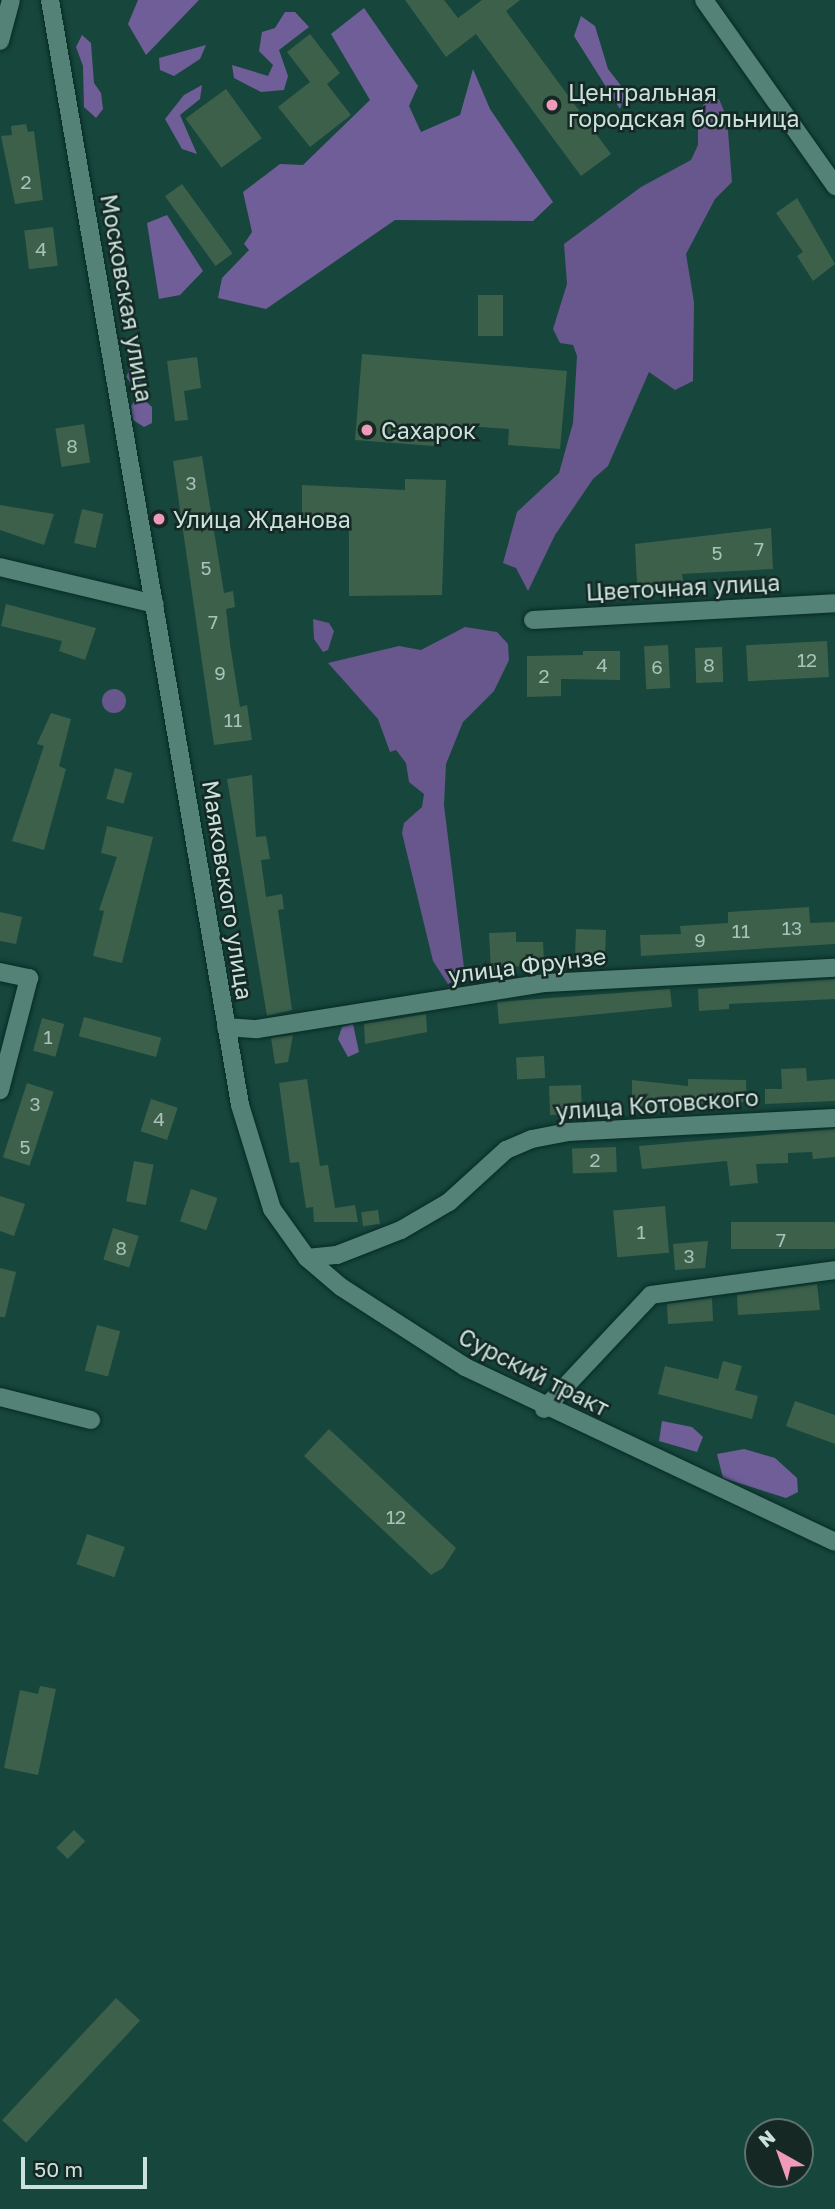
<!DOCTYPE html>
<meta charset="utf-8">
<style>
body{margin:0}
#map{position:relative;width:835px;height:2209px;overflow:hidden;background:#17463d;font-family:"Golos Text",sans-serif}
div>[style]{position:absolute}
[style*='--x']{left:calc(var(--x)*1px);top:calc(var(--y)*1px);width:calc(var(--w)*1px);rotate:calc(var(--a)*1deg)}
.green>*{inset:0;background:#67578d}
.round{border-radius:50%}
.forest>*{inset:0;background:#705e99}
.building>*{inset:0;background:#3d604b;transform-origin:0 0}
.roads{filter:drop-shadow(0 0 2px #062b24) drop-shadow(0 0 2px #062b24)}
.minor>*{height:18px;margin:-9px;padding:0 9px;transform-origin:9px;border-radius:9px;background:#548276}
.dots>*{width:19px;height:19px;translate:-50% -50%;box-sizing:border-box;border:4px solid #152824;border-radius:50%}
span{translate:-50% -50%;white-space:nowrap;text-align:center;line-height:1.15;-webkit-text-stroke:5px #152824;paint-order:stroke}
.number-label{font-size:19px;color:#a7c2b7}
.number-label span{-webkit-text-stroke-width:0}
.poi-label{font-size:23px;color:#cae2db}
.left{translate:0 -50%;text-align:left}
.street-label{font-size:23px;color:#cae2db}
.north{position:absolute;left:744px;top:2118px;width:70px;height:70px;box-sizing:border-box;background:#152824;border:2px solid #5d726d;border-radius:50%;rotate:320deg;font-size:19px;font-weight:700;line-height:28px;text-align:center;color:#cae2db}
.north::after{content:'';display:block;margin:auto;width:24px;height:32px;background:#ef9ab8;clip-path:polygon(50% 0,100% 100%,50% 72%,0 100%)}
.scale{position:absolute;left:21px;top:2157px;width:126px;height:32px;box-sizing:border-box;border:4px solid #cae2db;border-top:0;padding-left:9px;font-size:21px;line-height:24px;white-space:nowrap;color:#cae2db;-webkit-text-stroke:5px #152824;paint-order:stroke}
</style>
<div id="map">
<div class="green">
<div style="clip-path:polygon(707px 98px,719px 99px,727px 118px,732px 182px,715px 199px,686px 254px,694px 302px,693px 381px,675px 390px,649px 372px,608px 466px,593px 479px,555px 535px,528px 591px,516px 568px,503px 563px,517px 512px,559px 473px,573px 423px,577px 356px,573px 345px,560px 343px,553px 329px,567px 284px,564px 244px,641px 187px,691px 160px,698px 145px,698px 115px)"></div>
<div style="clip-path:polygon(313px 619px,329px 623px,334px 631px,328px 650px,323px 652px,314px 639px)"></div>
<div style="clip-path:polygon(465px 627px,497px 632px,508px 644px,509px 660px,494px 691px,463px 722px,446px 764px,444px 805px,465px 976px,448px 984px,433px 961px,402px 833px,404px 823px,422px 807px,424px 794px,409px 782px,406px 763px,396px 750px,390px 752px,378px 719px,328px 663px,399px 646px,421px 650px)"></div>
<div class="round" style="left:102px;top:689px;width:24px;height:24px"></div>
</div>
<div class="forest">
<div style="clip-path:polygon(138px 0,199px 0,146px 55px,128px 24px)"></div>
<div style="clip-path:polygon(364px 8px,418px 86px,409px 106px,421px 132px,460px 115px,473px 69px,490px 109px,553px 202px,533px 221px,395px 220px,266px 309px,218px 298px,222px 278px,249px 250px,244px 244px,252px 232px,243px 192px,280px 164px,303px 165px,370px 100px,331px 34px)"></div>
<div style="clip-path:polygon(285px 12px,295px 12px,309px 27px,279px 50px,288px 76px,284px 90px,261px 92px,234px 78px,232px 65px,268px 76px,273px 65px,259px 51px,262px 32px,275px 28px)"></div>
<div style="clip-path:polygon(581px 16px,595px 26px,608px 69px,626px 92px,620px 109px,574px 36px)"></div>
<div style="clip-path:polygon(82px 35px,91px 43px,94px 83px,101px 93px,103px 109px,96px 118px,84px 107px,83px 66px,76px 47px)"></div>
<div style="clip-path:polygon(206px 45px,200px 59px,174px 76px,160px 70px,159px 58px)"></div>
<div style="clip-path:polygon(202px 85px,200px 99px,180px 115px,197px 154px,182px 149px,165px 119px,184px 95px)"></div>
<div style="clip-path:polygon(167px 215px,203px 271px,180px 295px,159px 299px,147px 223px)"></div>
<div style="clip-path:polygon(140px 368px,142px 398px,152px 407px,152px 423px,144px 427px,133px 420px,131px 406px,139px 393px,126px 377px,130px 369px)"></div>
<div style="clip-path:polygon(353px 1024px,359px 1052px,348px 1057px,338px 1039px,342px 1027px)"></div>
<div style="clip-path:polygon(662px 1421px,692px 1427px,703px 1437px,697px 1452px,659px 1441px)"></div>
<div style="clip-path:polygon(744px 1449px,775px 1458px,797px 1478px,798px 1492px,786px 1498px,723px 1478px,717px 1454px)"></div>
</div>
<div class="building">
<div style="clip-path:polygon(405px 0,444px 0,458px 18px,482px 0,520px 0,506px 11px,611px 154px,581px 176px,476px 34px,446px 57px)"></div>
<div style="clip-path:polygon(310px 34px,340px 73px,327px 84px,351px 115px,310px 147px,278px 107px,310px 82px,287px 52px)"></div>
<div style="left:226px;top:89px;width:61px;height:50px;rotate:54deg"></div>
<div style="clip-path:polygon(26px 124px,28px 132px,34px 131px,43px 200px,15px 204px,1px 136px,12px 135px,11px 126px)"></div>
<div style="left:182px;top:184px;width:86px;height:21px;rotate:54deg"></div>
<div style="clip-path:polygon(797px 198px,835px 264px,813px 281px,797px 256px,803px 252px,776px 213px)"></div>
<div style="left:53px;top:227px;width:39px;height:29px;rotate:83deg"></div>
<div style="left:478px;top:295px;width:25px;height:41px"></div>
<div style="clip-path:polygon(362px 354px,567px 371px,560px 449px,508px 445px,509px 429px,452px 425px,451px 437px,435px 436px,434px 446px,355px 440px)"></div>
<div style="clip-path:polygon(197px 357px,201px 388px,184px 391px,188px 420px,175px 421px,167px 361px)"></div>
<div style="left:84px;top:424px;width:39px;height:29px;rotate:81deg"></div>
<div style="clip-path:polygon(202px 456px,224px 593px,233px 591px,235px 607px,226px 609px,230px 644px,240px 707px,247px 705px,252px 740px,214px 745px,173px 461px)"></div>
<div style="clip-path:polygon(405px 479px,446px 480px,442px 595px,349px 596px,349px 520px,302px 519px,302px 485px,405px 490px)"></div>
<div style="clip-path:polygon(0 505px,54px 514px,44px 545px,0 530px)"></div>
<div style="left:82px;top:509px;width:22px;height:35px;rotate:13deg"></div>
<div style="clip-path:polygon(771px 528px,773px 569px,682px 574px,683px 581px,637px 584px,635px 544px)"></div>
<div style="clip-path:polygon(6px 604px,96px 628px,85px 660px,59px 651px,62px 641px,1px 626px)"></div>
<div style="left:827px;top:641px;width:36px;height:81px;rotate:87deg"></div>
<div style="left:668px;top:645px;width:43px;height:24px;rotate:87deg"></div>
<div style="left:722px;top:647px;width:35px;height:27px;rotate:88deg"></div>
<div style="clip-path:polygon(583px 651px,620px 651px,620px 680px,561px 679px,561px 696px,527px 697px,527px 656px,583px 655px)"></div>
<div style="clip-path:polygon(51px 713px,71px 719px,59px 766px,66px 769px,44px 850px,12px 841px,44px 746px,37px 744px)"></div>
<div style="left:115px;top:768px;width:18px;height:32px;rotate:16deg"></div>
<div style="clip-path:polygon(252px 775px,256px 837px,266px 836px,270px 859px,261px 860px,266px 897px,282px 894px,284px 909px,278px 910px,292px 1010px,267px 1016px,227px 779px)"></div>
<div style="clip-path:polygon(107px 826px,153px 837px,122px 963px,93px 956px,104px 911px,99px 910px,117px 857px,101px 853px)"></div>
<div style="clip-path:polygon(809px 907px,810px 923px,835px 922px,835px 944px,641px 956px,640px 935px,681px 934px,680px 926px,728px 923px,728px 912px)"></div>
<div style="clip-path:polygon(0 912px,22px 917px,16px 944px,0 941px)"></div>
<div style="left:576px;top:929px;width:30px;height:25px;rotate:2deg"></div>
<div style="clip-path:polygon(516px 932px,516px 942px,543px 942px,544px 962px,491px 971px,489px 933px)"></div>
<div style="clip-path:polygon(835px 979px,835px 999px,729px 1004px,729px 1009px,699px 1011px,698px 989px)"></div>
<div style="clip-path:polygon(670px 989px,672px 1007px,499px 1024px,497px 1002px)"></div>
<div style="clip-path:polygon(426px 1014px,427px 1032px,365px 1044px,364px 1024px)"></div>
<div style="left:84px;top:1017px;width:80px;height:20px;rotate:15deg"></div>
<div style="left:42px;top:1018px;width:23px;height:34px;rotate:15deg"></div>
<div style="clip-path:polygon(293px 1035px,288px 1062px,275px 1064px,271px 1038px)"></div>
<div style="left:544px;top:1056px;width:22px;height:28px;rotate:87deg"></div>
<div style="clip-path:polygon(806px 1068px,807px 1081px,835px 1079px,835px 1101px,765px 1104px,765px 1089px,782px 1089px,781px 1069px)"></div>
<div style="clip-path:polygon(307px 1079px,320px 1166px,328px 1165px,335px 1208px,355px 1205px,358px 1222px,314px 1222px,313px 1207px,306px 1208px,299px 1162px,290px 1163px,279px 1083px)"></div>
<div style="clip-path:polygon(688px 1079px,746px 1080px,747px 1102px,632px 1107px,632px 1080px,688px 1086px)"></div>
<div style="left:27px;top:1083px;width:28px;height:78px;rotate:18deg"></div>
<div style="left:581px;top:1085px;width:29px;height:32px;rotate:88deg"></div>
<div style="left:151px;top:1099px;width:28px;height:34px;rotate:18deg"></div>
<div style="clip-path:polygon(835px 1129px,835px 1157px,813px 1159px,812px 1152px,788px 1153px,788px 1163px,756px 1164px,758px 1183px,730px 1186px,727px 1161px,642px 1169px,639px 1146px)"></div>
<div style="left:616px;top:1147px;width:25px;height:44px;rotate:88deg"></div>
<div style="left:134px;top:1161px;width:20px;height:41px;rotate:11deg"></div>
<div style="left:191px;top:1189px;width:28px;height:34px;rotate:19deg"></div>
<div style="clip-path:polygon(0 1196px,25px 1204px,14px 1236px,0 1231px)"></div>
<div style="left:665px;top:1206px;width:47px;height:52px;rotate:85deg"></div>
<div style="left:378px;top:1210px;width:14px;height:17px;rotate:82deg"></div>
<div style="left:835px;top:1222px;width:27px;height:104px;rotate:90deg"></div>
<div style="left:113px;top:1228px;width:27px;height:33px;rotate:17deg"></div>
<div style="clip-path:polygon(708px 1241px,705px 1268px,675px 1270px,673px 1244px)"></div>
<div style="clip-path:polygon(0 1268px,16px 1272px,5px 1317px,0 1317px)"></div>
<div style="clip-path:polygon(817px 1284px,820px 1310px,738px 1315px,737px 1295px)"></div>
<div style="clip-path:polygon(712px 1298px,713px 1321px,668px 1324px,667px 1304px)"></div>
<div style="left:97px;top:1325px;width:24px;height:47px;rotate:15deg"></div>
<div style="clip-path:polygon(723px 1361px,742px 1366px,735px 1390px,758px 1396px,752px 1419px,658px 1394px,665px 1366px,718px 1379px)"></div>
<div style="clip-path:polygon(795px 1401px,835px 1415px,835px 1444px,786px 1426px)"></div>
<div style="clip-path:polygon(329px 1429px,456px 1548px,443px 1568px,431px 1575px,304px 1456px)"></div>
<div style="left:87px;top:1534px;width:40px;height:32px;rotate:19deg"></div>
<div style="clip-path:polygon(40px 1686px,56px 1689px,38px 1775px,4px 1768px,20px 1690px,38px 1694px)"></div>
<div style="left:74px;top:1830px;width:16px;height:25px;rotate:45deg"></div>
<div style="left:116px;top:1998px;width:33px;height:167px;rotate:43deg"></div>
</div>
<div class="roads">
<div class="minor">
<div style="--x:50;--y:0;--w:1121;--a:80.24"></div>
<div style="--x:240;--y:1105;--w:109;--a:72.9"></div>
<div style="--x:272;--y:1209;--w:60;--a:54.5"></div>
<div style="--x:307;--y:1258;--w:45;--a:40.5"></div>
<div style="--x:341;--y:1287;--w:148;--a:32.8"></div>
<div style="--x:465;--y:1367;--w:409;--a:25.3"></div>
<div style="--x:704;--y:0;--w:228;--a:54.8"></div>
<div style="--x:0;--y:41;--w:42;--a:-75"></div>
<div style="--x:0;--y:567;--w:159;--a:13.4"></div>
<div style="--x:533;--y:620;--w:302;--a:-3.2"></div>
<div style="--x:0;--y:972;--w:30;--a:12"></div>
<div style="--x:29;--y:978;--w:116;--a:104.5"></div>
<div style="--x:226;--y:1027;--w:31;--a:4"></div>
<div style="--x:257;--y:1029;--w:292;--a:-9.1"></div>
<div style="--x:545;--y:983;--w:290;--a:-3"></div>
<div style="--x:307;--y:1258;--w:30;--a:-6"></div>
<div style="--x:337;--y:1255;--w:69;--a:-21.3"></div>
<div style="--x:401;--y:1230;--w:56;--a:-30.3"></div>
<div style="--x:449;--y:1202;--w:77;--a:-42.4"></div>
<div style="--x:506;--y:1150;--w:28;--a:-23"></div>
<div style="--x:532;--y:1139;--w:36;--a:-11"></div>
<div style="--x:567;--y:1132;--w:268;--a:-3"></div>
<div style="--x:0;--y:1397;--w:94;--a:14.2"></div>
<div style="--x:544;--y:1409;--w:156;--a:-46.8"></div>
<div style="--x:651;--y:1295;--w:186;--a:-7.7"></div>
</div>
</div>
<div class="dots">
<div style="left:552px;top:105px;background:#ef9ab8"></div>
<div style="left:367px;top:430px;background:#ef9ab8"></div>
<div style="left:159px;top:519px;background:#ef9ab8"></div>
</div>
<div class="number-label">
<span style="left:26px;top:182px">2</span>
<span style="left:41px;top:249px">4</span>
<span style="left:72px;top:446px">8</span>
<span style="left:191px;top:483px">3</span>
<span style="left:759px;top:549px">7</span>
<span style="left:717px;top:553px">5</span>
<span style="left:206px;top:568px">5</span>
<span style="left:213px;top:622px">7</span>
<span style="left:807px;top:660px">12</span>
<span style="left:602px;top:665px">4</span>
<span style="left:709px;top:665px">8</span>
<span style="left:657px;top:667px">6</span>
<span style="left:220px;top:673px">9</span>
<span style="left:544px;top:676px">2</span>
<span style="left:233px;top:720px">11</span>
<span style="left:792px;top:928px">13</span>
<span style="left:741px;top:931px">11</span>
<span style="left:700px;top:940px">9</span>
<span style="left:48px;top:1037px">1</span>
<span style="left:35px;top:1104px">3</span>
<span style="left:159px;top:1119px">4</span>
<span style="left:25px;top:1147px">5</span>
<span style="left:595px;top:1160px">2</span>
<span style="left:641px;top:1232px">1</span>
<span style="left:781px;top:1240px">7</span>
<span style="left:121px;top:1248px">8</span>
<span style="left:689px;top:1256px">3</span>
<span style="left:396px;top:1517px">12</span>
</div>
<div class="poi-label">
<span class="left" style="left:568px;top:105px">Центральная<br>городская больница</span>
<span class="left" style="left:381px;top:430px">Сахарок</span>
<span class="left" style="left:173px;top:519px">Улица Жданова</span>
</div>
<div class="street-label">
<span style="left:127px;top:298px;rotate:80deg">Московская улица</span>
<span style="left:683px;top:587px;rotate:-3deg">Цветочная улица</span>
<span style="left:228px;top:890px;rotate:81deg">Маяковского улица</span>
<span style="left:527px;top:965px;rotate:-7deg">улица Фрунзе</span>
<span style="left:657px;top:1104px;rotate:-4deg">улица Котовского</span>
<span style="left:534px;top:1372px;rotate:27deg">Сурский тракт</span>
</div>
<div class="north">N</div>
<div class="scale">50 m</div>
</div>
